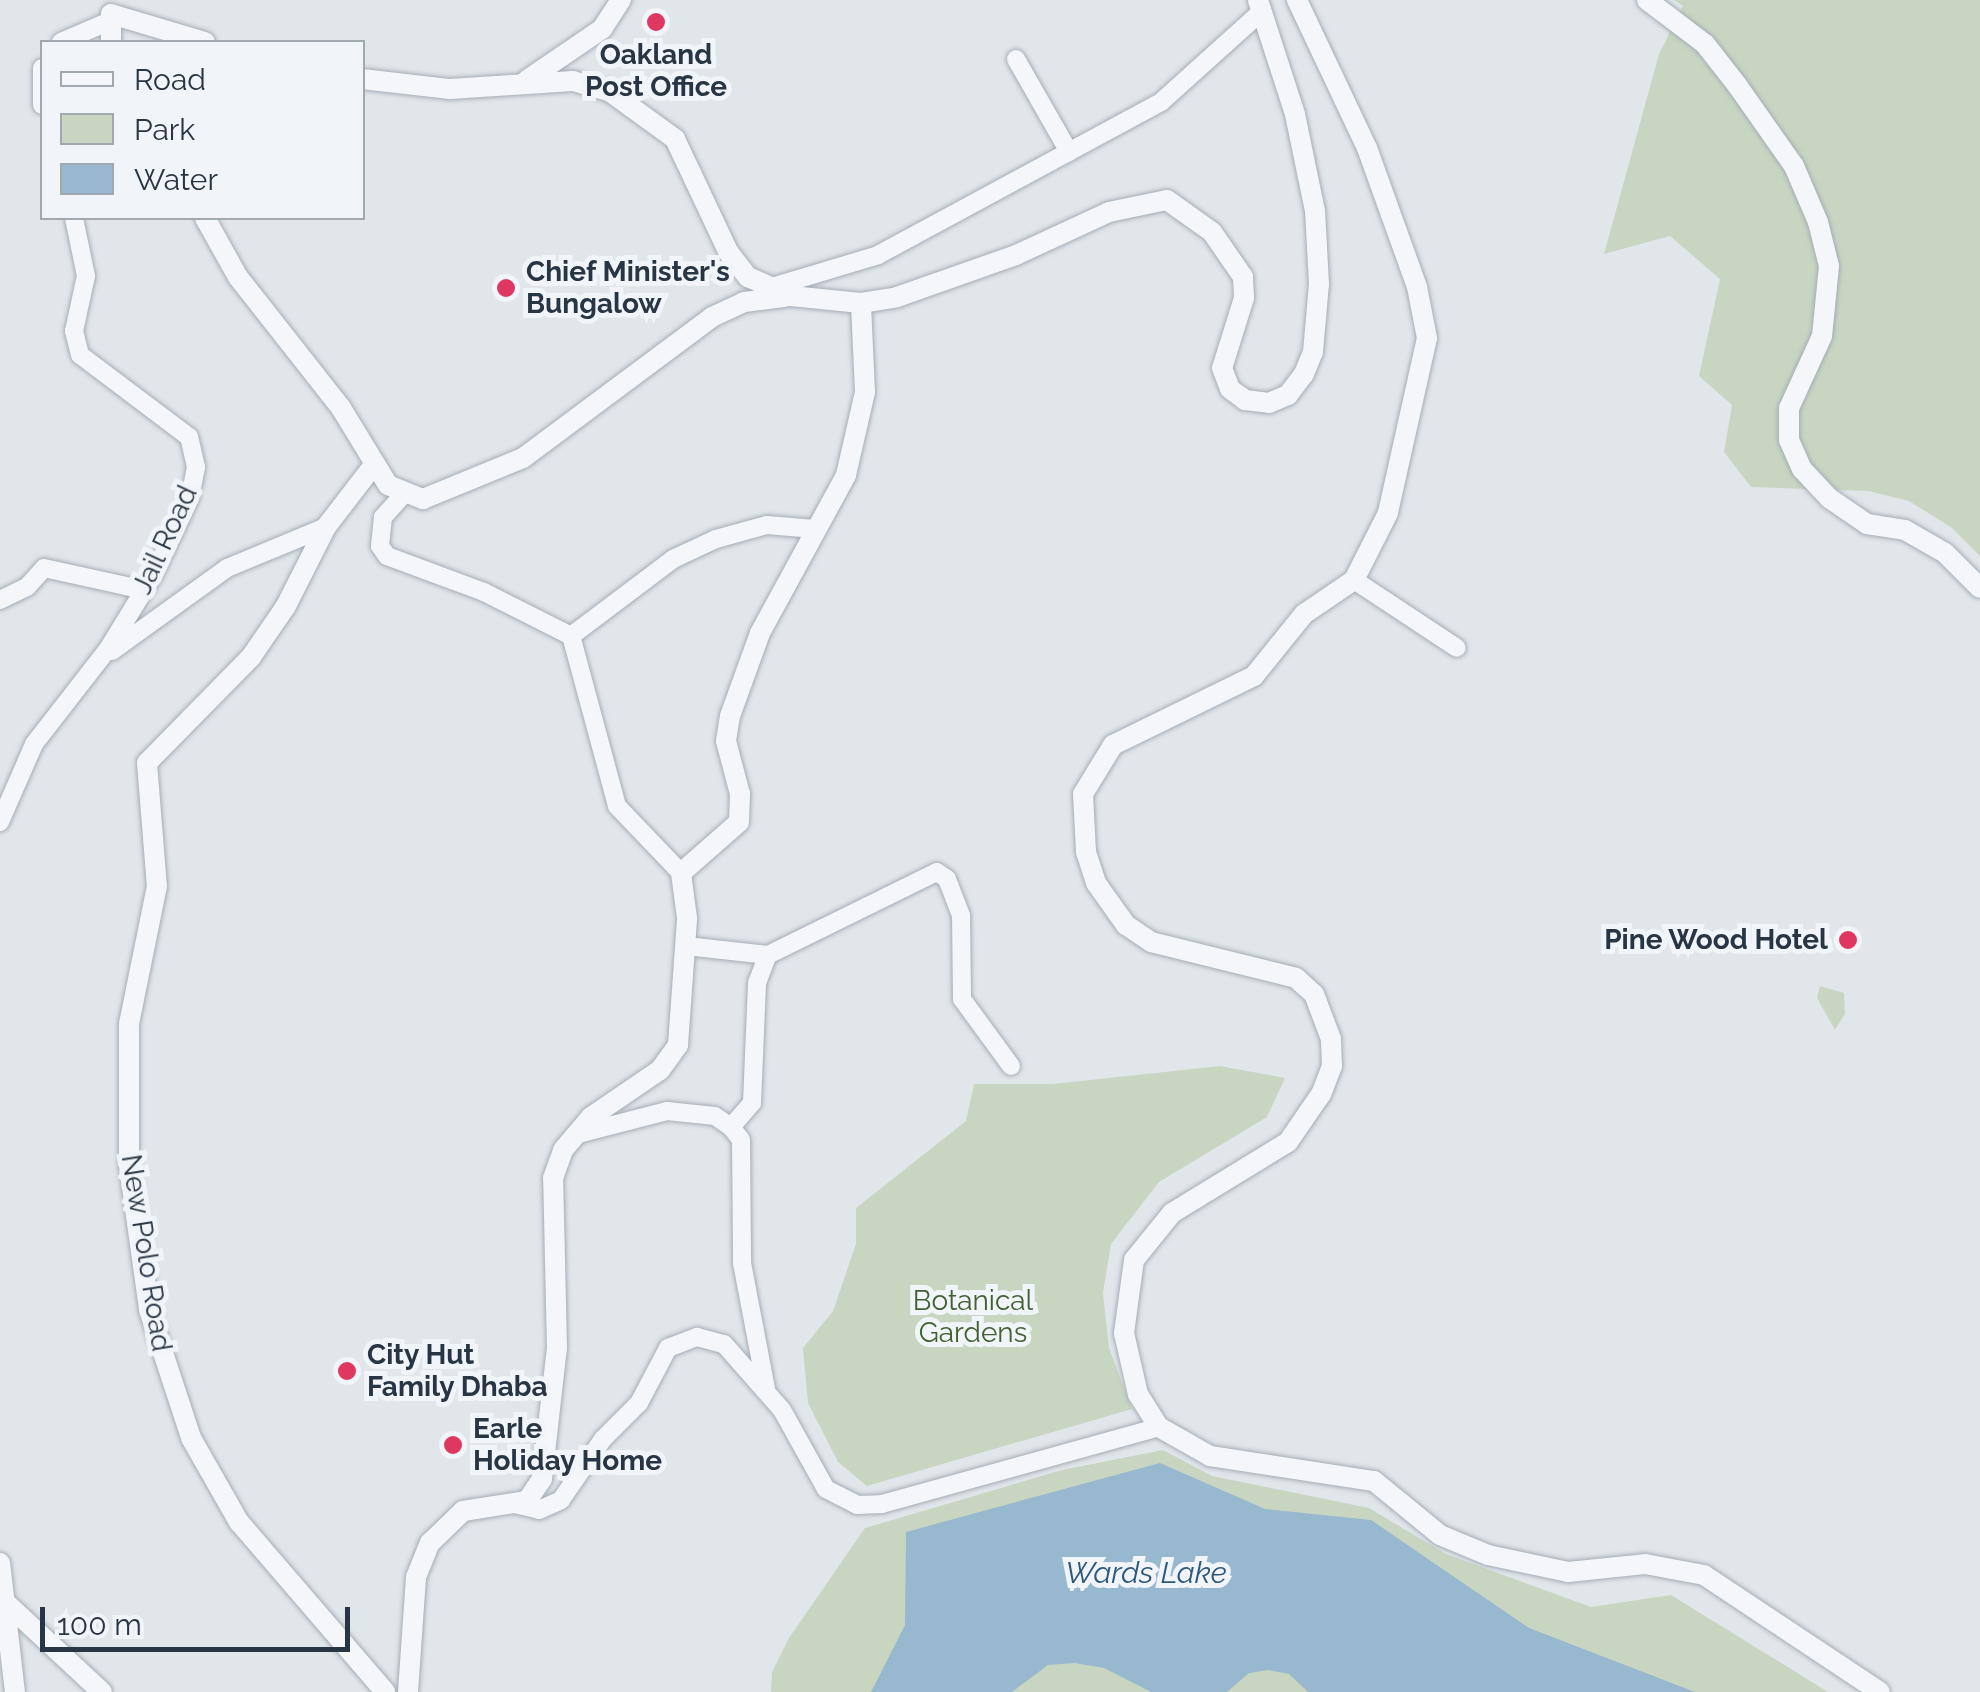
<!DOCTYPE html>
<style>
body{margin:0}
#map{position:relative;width:1980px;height:1692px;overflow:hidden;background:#e1e6eb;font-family:Raleway,sans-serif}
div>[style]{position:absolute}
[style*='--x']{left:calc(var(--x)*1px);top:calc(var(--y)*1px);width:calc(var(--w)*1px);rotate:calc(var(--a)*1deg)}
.green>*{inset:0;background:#c8d6c1}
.water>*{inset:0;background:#98b8cf}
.roads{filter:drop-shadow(0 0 2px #a5adb6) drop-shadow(0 0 2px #a5adb6)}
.minor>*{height:18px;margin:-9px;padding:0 9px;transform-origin:9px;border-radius:9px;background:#f4f6f9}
.tertiary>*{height:20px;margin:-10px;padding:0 10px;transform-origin:10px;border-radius:10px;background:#f4f6f9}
.dots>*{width:28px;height:28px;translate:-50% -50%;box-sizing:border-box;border:5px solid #f1f4f8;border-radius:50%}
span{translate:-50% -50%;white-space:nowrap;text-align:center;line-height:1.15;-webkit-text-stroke:10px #f1f4f8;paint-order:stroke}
.poi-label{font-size:28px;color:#273545;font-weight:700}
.left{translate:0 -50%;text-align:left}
.right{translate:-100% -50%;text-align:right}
.street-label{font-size:28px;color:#273545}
.park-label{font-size:28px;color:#406233}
.water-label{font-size:30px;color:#2c587e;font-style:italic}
.legend{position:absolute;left:40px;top:40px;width:325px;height:180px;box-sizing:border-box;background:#f1f4f8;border:2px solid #a0a8b0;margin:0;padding:12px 18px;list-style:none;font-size:30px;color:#273545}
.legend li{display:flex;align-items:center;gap:20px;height:50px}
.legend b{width:50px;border:2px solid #a0a8b0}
.scale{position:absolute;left:40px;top:1607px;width:310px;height:45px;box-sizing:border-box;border:5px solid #273545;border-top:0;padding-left:12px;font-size:30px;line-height:35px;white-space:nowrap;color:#273545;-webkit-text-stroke:8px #f1f4f8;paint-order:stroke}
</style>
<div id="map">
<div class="green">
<div style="clip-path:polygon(1674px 0,1980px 0,1980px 556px,1952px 528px,1909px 501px,1868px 491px,1751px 487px,1724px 452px,1732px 405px,1699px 376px,1720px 279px,1670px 236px,1604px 254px,1659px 54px,1683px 6px)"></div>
<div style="clip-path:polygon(1820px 986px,1844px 993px,1845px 1014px,1835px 1030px,1817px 998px)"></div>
<div style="clip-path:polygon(1220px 1066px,1285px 1078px,1267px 1117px,1159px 1182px,1111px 1244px,1103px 1293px,1109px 1348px,1132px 1409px,867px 1486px,838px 1462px,808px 1403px,803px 1348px,833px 1311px,856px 1244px,856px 1208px,966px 1121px,974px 1084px,1053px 1084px)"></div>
<div style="clip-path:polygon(1163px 1450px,1212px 1476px,1369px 1508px,1446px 1554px,1591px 1607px,1671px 1595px,1828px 1692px,771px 1692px,772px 1672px,789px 1638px,865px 1528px,1062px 1470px)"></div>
</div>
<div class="water">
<div style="clip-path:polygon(1160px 1463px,1265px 1509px,1371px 1520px,1529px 1628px,1695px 1692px,1308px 1692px,1289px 1674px,1268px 1670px,1249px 1673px,1227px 1692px,1151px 1692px,1104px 1668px,1075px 1663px,1048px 1665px,1012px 1692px,871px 1692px,905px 1625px,906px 1532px)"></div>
</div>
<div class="roads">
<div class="minor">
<div style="--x:61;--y:42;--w:53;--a:-23.2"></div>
<div style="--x:1016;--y:59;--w:107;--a:60.3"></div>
<div style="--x:42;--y:68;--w:37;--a:90"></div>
<div style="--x:765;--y:289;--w:118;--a:-16.7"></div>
<div style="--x:878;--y:255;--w:322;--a:-28.4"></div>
<div style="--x:1161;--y:102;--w:136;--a:-42"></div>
<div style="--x:403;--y:495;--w:30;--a:132"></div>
<div style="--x:383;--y:517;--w:29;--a:96"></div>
<div style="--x:380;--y:546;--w:12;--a:55"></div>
<div style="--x:387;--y:556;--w:103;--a:20.4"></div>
<div style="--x:484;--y:592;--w:97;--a:26.8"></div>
<div style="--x:1354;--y:580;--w:123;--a:33.4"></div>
<div style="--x:0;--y:600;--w:30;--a:-26"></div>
<div style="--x:27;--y:587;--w:25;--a:-48"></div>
<div style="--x:44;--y:568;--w:102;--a:12.4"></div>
<div style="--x:112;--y:651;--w:142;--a:-35.8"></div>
<div style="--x:227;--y:568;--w:107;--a:-22.5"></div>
<div style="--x:0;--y:822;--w:85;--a:-66.4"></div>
<div style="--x:34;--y:744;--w:120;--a:-52.1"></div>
<div style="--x:108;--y:649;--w:88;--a:-58.5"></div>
<div style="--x:154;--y:574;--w:84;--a:-64.7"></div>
<div style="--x:190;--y:498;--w:32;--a:-79"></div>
<div style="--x:196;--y:467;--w:31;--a:-103"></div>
<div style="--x:189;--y:437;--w:136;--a:-143"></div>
<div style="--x:80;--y:355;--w:25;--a:-104"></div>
<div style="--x:74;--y:331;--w:56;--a:-77.7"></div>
<div style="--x:86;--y:276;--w:59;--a:-101.7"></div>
<div style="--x:681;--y:873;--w:93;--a:-133.7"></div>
<div style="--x:617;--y:806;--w:176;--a:-105.1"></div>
<div style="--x:571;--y:636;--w:128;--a:-37"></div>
<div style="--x:673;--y:559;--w:47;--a:-24.9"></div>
<div style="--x:716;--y:539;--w:53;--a:-15.4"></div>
<div style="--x:767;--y:525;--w:48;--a:4.8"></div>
<div style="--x:686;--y:946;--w:82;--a:6.3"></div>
<div style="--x:731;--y:1127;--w:32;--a:-49"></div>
<div style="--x:752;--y:1103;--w:120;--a:-87.6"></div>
<div style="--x:757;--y:983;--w:30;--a:-69"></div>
<div style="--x:768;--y:955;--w:188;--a:-26.2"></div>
<div style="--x:937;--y:872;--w:12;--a:35"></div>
<div style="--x:947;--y:879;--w:40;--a:69"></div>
<div style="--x:961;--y:916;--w:83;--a:89.3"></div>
<div style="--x:962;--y:999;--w:83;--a:53.8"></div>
<div style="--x:578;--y:1134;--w:92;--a:-14.5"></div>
<div style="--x:667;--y:1111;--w:48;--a:5.9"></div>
<div style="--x:715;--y:1116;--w:19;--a:35"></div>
<div style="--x:731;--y:1127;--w:16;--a:52"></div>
<div style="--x:741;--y:1140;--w:123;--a:89.5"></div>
<div style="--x:742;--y:1263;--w:128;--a:79.2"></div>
<div style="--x:514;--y:1504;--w:26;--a:13"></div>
<div style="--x:539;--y:1510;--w:24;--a:-24"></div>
<div style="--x:561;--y:1500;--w:74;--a:-55.5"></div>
<div style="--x:603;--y:1439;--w:51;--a:-45"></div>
<div style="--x:639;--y:1403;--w:62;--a:-62.2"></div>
<div style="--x:668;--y:1348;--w:31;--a:-21"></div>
<div style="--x:697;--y:1337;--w:28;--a:15"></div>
<div style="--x:724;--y:1344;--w:88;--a:48.7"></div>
<div style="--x:782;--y:1410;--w:90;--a:60.9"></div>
<div style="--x:826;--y:1489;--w:35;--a:27"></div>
<div style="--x:857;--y:1505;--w:25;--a:-2"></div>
<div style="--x:882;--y:1504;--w:288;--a:-15.5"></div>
</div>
<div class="tertiary">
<div style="--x:1297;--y:0;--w:164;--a:64.7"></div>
<div style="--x:1367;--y:148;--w:148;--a:70.2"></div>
<div style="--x:1417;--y:287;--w:52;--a:78.9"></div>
<div style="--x:1427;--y:338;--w:179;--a:102.6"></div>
<div style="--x:1388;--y:513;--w:75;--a:116.9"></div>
<div style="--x:1354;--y:580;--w:60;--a:145.8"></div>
<div style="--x:1304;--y:614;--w:80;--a:128.9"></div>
<div style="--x:1254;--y:676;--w:157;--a:153.9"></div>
<div style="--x:1113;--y:745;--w:57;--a:121.5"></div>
<div style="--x:1083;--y:794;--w:58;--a:87"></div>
<div style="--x:1086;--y:852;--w:33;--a:72"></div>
<div style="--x:1096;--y:883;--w:52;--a:54.5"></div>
<div style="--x:1126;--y:925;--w:30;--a:34"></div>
<div style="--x:1151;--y:942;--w:149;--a:13.9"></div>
<div style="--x:1296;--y:978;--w:24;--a:42"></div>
<div style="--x:1314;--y:994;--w:48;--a:69.3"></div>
<div style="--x:1331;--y:1039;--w:27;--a:88"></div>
<div style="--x:1332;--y:1066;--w:30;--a:111"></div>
<div style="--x:1321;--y:1094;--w:58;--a:124.5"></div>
<div style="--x:1288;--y:1142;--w:136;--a:148.5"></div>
<div style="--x:1172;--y:1213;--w:60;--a:129"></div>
<div style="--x:1134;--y:1260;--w:74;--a:97.8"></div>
<div style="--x:1124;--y:1333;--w:63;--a:77.1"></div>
<div style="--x:1138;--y:1394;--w:39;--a:58"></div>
<div style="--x:1159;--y:1427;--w:59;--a:29.6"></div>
<div style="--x:1210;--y:1456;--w:166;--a:8.7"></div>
<div style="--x:1374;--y:1481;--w:85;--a:39.3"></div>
<div style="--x:1440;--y:1535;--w:52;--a:22.6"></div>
<div style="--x:1488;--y:1555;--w:82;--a:12"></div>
<div style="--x:1568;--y:1572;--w:77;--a:-5.9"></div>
<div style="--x:1645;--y:1564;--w:60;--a:10.6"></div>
<div style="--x:1704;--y:1575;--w:211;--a:33.6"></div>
<div style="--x:1647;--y:0;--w:73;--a:37.2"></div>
<div style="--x:1705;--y:44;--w:52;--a:52"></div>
<div style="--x:1737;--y:85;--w:99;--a:54.9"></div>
<div style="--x:1794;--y:166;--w:61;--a:66.8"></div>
<div style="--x:1818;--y:222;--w:45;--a:76"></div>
<div style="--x:1829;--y:266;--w:70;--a:95.7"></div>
<div style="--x:1822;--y:336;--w:79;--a:114.6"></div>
<div style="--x:1789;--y:408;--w:32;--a:90"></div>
<div style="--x:1789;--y:440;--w:32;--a:66"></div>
<div style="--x:1802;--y:469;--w:40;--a:47"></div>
<div style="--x:1829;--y:498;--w:46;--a:34.4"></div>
<div style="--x:1867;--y:524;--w:38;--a:9"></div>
<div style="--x:1905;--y:530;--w:46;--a:29.9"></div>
<div style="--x:1945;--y:553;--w:49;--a:45"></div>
<div style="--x:111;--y:42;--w:28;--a:-90"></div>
<div style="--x:111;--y:14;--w:98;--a:16.6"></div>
<div style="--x:362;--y:79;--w:89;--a:6.5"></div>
<div style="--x:450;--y:89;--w:123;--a:-3.7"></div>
<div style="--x:573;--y:81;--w:37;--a:16"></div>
<div style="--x:609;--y:91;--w:82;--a:36"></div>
<div style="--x:675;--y:139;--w:126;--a:64.7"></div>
<div style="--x:729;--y:253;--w:31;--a:52"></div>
<div style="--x:748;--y:277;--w:47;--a:23.8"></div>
<div style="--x:791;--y:296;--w:70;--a:5.7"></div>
<div style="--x:861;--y:303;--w:36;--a:-9"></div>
<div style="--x:897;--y:297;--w:126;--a:-19.4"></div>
<div style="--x:1016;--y:255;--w:102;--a:-24.8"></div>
<div style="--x:1109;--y:212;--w:59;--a:-11.7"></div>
<div style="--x:1167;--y:200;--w:55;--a:35.4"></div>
<div style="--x:1212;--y:232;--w:55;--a:55.4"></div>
<div style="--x:1243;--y:277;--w:21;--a:87"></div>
<div style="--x:1244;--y:298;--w:73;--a:107.4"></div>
<div style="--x:1222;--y:368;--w:22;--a:69"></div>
<div style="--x:1230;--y:389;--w:19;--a:36"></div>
<div style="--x:1245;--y:400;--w:24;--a:7"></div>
<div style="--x:1269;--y:403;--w:21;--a:-23"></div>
<div style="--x:1288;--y:395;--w:26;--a:-53"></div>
<div style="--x:1304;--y:374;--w:24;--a:-68"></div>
<div style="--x:1313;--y:352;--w:68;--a:-85"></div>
<div style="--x:1319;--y:284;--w:73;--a:-93.1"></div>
<div style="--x:1315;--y:211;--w:99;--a:-101.7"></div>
<div style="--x:1295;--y:114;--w:120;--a:-108"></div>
<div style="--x:527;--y:80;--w:91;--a:-34.2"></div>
<div style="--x:602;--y:29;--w:35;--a:-57"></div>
<div style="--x:205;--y:218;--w:68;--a:60.8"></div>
<div style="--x:238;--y:277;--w:167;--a:51.8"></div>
<div style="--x:341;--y:408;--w:90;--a:58.6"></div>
<div style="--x:388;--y:485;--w:38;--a:22"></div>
<div style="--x:423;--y:499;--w:108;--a:-22.3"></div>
<div style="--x:523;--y:458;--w:236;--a:-36.7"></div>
<div style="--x:712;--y:317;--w:35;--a:-25"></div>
<div style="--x:744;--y:302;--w:40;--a:-7.1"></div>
<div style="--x:373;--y:466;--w:77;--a:127.6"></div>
<div style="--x:326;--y:527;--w:89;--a:116.9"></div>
<div style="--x:286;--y:606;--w:62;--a:124.5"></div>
<div style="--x:251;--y:657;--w:148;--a:134.5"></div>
<div style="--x:147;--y:763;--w:123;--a:85.4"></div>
<div style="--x:157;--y:886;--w:141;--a:101.5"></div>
<div style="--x:129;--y:1024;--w:141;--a:90"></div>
<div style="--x:129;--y:1165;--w:146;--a:82.1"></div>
<div style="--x:149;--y:1310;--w:135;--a:71.8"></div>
<div style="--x:191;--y:1438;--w:97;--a:60.3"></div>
<div style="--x:239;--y:1522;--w:224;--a:49.3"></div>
<div style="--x:0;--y:1563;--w:130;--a:83.4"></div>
<div style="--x:5;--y:1602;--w:132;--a:42.9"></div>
<div style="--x:408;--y:1692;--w:115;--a:-86"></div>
<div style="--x:416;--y:1577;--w:37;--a:-68"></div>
<div style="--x:430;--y:1543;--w:46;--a:-44.1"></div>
<div style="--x:463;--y:1511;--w:65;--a:-8.9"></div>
<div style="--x:527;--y:1501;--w:27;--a:-56"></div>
<div style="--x:542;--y:1479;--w:132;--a:-83.5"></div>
<div style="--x:557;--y:1348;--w:170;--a:-91.3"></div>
<div style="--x:553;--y:1178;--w:30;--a:-70"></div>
<div style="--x:563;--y:1150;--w:43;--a:-49.7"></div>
<div style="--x:591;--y:1117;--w:83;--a:-34.3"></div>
<div style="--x:660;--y:1070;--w:31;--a:-54"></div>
<div style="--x:678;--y:1045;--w:127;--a:-85.9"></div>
<div style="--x:687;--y:918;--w:45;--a:-97.6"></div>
<div style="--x:681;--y:873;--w:77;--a:-41.3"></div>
<div style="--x:739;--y:822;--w:28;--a:-88"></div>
<div style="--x:740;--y:794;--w:55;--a:-104.8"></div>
<div style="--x:726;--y:741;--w:25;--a:-81"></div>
<div style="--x:730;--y:716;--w:88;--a:-70.1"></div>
<div style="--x:760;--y:633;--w:180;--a:-61.4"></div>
<div style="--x:846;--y:475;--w:85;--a:-77.1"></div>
<div style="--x:865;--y:392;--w:89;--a:-92.6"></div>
</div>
</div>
<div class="dots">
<div style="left:656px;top:22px;background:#de3860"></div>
<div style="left:506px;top:288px;background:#de3860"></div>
<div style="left:1848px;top:940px;background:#de3860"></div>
<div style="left:347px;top:1371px;background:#de3860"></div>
<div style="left:453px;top:1445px;background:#de3860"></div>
</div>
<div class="poi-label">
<span style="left:656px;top:71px">Oakland<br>Post Office</span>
<span class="left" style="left:526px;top:288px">Chief Minister's<br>Bungalow</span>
<span class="right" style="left:1828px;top:940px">Pine Wood Hotel</span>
<span class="left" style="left:367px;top:1371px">City Hut<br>Family Dhaba</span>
<span class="left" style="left:473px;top:1445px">Earle<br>Holiday Home</span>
</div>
<div class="street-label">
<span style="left:165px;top:540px;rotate:-65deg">Jail Road</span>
<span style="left:146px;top:1253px;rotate:81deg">New Polo Road</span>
</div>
<div class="park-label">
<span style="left:973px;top:1317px">Botanical<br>Gardens</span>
</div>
<div class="water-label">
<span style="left:1146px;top:1573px">Wards Lake</span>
</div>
<ul class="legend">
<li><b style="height:12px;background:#f4f6f9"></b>Road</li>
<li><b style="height:28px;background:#c8d6c1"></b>Park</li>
<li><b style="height:28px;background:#98b8cf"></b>Water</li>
</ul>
<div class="scale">100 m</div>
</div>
